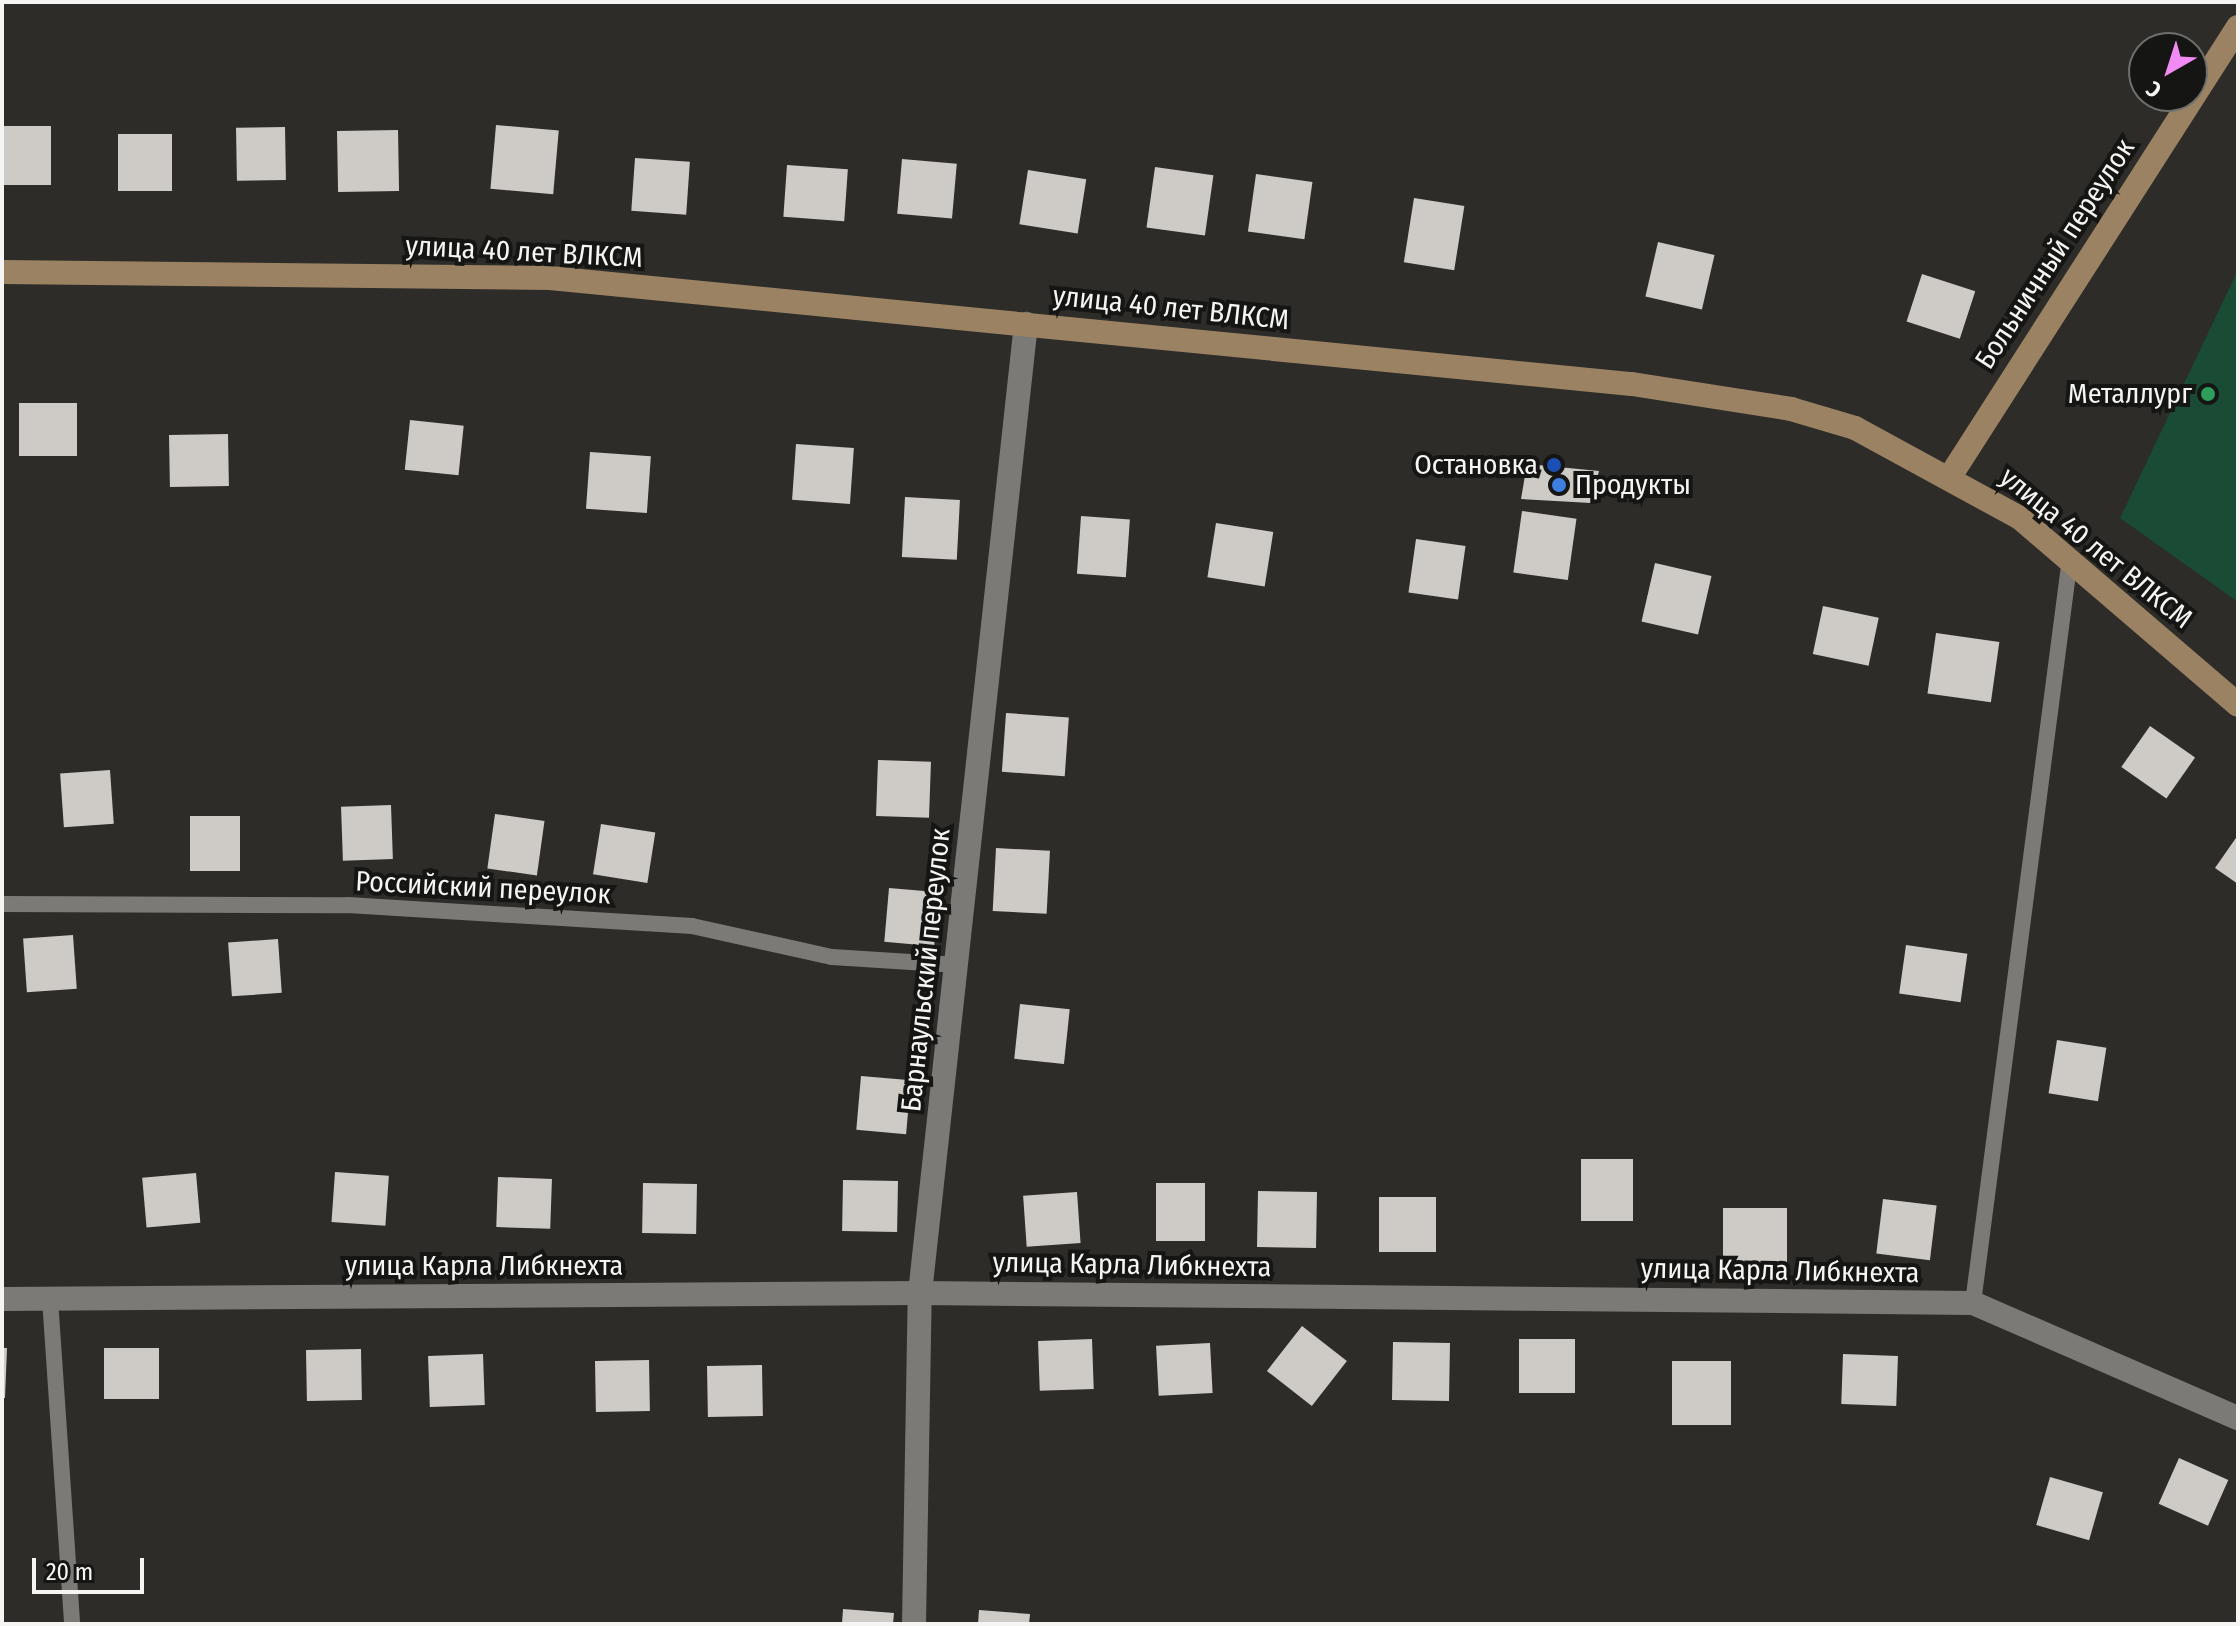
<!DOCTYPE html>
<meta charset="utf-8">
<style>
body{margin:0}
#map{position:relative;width:2240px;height:1626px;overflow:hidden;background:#2d2c29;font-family:"Fira Sans Condensed",sans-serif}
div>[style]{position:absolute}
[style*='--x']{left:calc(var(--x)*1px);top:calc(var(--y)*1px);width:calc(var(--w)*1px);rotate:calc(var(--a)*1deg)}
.green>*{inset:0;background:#1a4b34}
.building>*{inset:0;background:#cecbc7;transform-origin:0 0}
.lane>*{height:16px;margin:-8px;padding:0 8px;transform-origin:8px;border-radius:8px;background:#7b7a76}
.street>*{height:24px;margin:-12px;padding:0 12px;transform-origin:12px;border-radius:12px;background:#7b7a76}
.secondary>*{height:24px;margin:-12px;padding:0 12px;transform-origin:12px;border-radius:12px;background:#9a8263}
.dots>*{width:22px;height:22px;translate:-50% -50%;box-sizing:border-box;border:4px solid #151513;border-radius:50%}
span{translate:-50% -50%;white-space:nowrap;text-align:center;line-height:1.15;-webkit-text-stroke:8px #151513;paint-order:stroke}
.street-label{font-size:28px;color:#f5f5f3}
.poi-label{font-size:28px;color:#f5f5f3}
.right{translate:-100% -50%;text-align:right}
.left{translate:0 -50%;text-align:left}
.frame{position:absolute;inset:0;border:4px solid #f5f5f3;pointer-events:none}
.north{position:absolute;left:2128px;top:32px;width:80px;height:80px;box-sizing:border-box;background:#151513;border:2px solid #6f6f6d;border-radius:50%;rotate:219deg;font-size:22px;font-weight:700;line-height:32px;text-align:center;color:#f5f5f3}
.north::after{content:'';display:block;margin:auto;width:28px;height:36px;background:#f28af3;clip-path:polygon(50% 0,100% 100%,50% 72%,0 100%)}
.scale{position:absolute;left:32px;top:1558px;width:112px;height:36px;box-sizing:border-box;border:4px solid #f5f5f3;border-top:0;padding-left:10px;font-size:24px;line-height:28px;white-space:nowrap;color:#f5f5f3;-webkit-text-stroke:6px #151513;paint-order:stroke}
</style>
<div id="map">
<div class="green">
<div style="clip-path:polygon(2238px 270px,2238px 602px,2120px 518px)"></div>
</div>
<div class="building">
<div style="left:496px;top:125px;width:63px;height:64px;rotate:5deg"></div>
<div style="left:2px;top:126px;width:49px;height:59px"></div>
<div style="left:285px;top:127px;width:53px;height:49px;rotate:89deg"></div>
<div style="left:398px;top:130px;width:61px;height:61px;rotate:89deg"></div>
<div style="left:172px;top:134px;width:57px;height:54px;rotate:90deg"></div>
<div style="left:635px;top:158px;width:55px;height:53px;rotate:4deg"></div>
<div style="left:902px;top:159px;width:55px;height:55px;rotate:5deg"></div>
<div style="left:787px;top:165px;width:61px;height:52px;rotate:4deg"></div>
<div style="left:1155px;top:167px;width:59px;height:61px;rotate:8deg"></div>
<div style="left:1028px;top:170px;width:59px;height:55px;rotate:9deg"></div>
<div style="left:1256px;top:174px;width:57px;height:58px;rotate:8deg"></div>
<div style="left:1414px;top:198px;width:51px;height:65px;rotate:9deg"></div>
<div style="left:1658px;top:242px;width:58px;height:56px;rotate:13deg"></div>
<div style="left:1922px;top:274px;width:56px;height:50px;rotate:18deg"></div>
<div style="left:19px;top:403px;width:58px;height:53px"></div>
<div style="left:410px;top:420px;width:54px;height:50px;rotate:6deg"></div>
<div style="left:228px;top:434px;width:52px;height:59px;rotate:89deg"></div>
<div style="left:796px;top:444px;width:58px;height:56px;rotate:4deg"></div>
<div style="left:590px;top:452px;width:61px;height:57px;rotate:4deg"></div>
<div style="clip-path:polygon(1527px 464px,1599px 471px,1591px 503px,1521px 499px)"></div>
<div style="left:905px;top:497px;width:55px;height:60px;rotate:3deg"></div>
<div style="left:1522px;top:511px;width:55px;height:62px;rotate:8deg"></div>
<div style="left:1081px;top:516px;width:49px;height:58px;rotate:4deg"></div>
<div style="left:1216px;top:523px;width:58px;height:55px;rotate:9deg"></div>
<div style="left:1416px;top:539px;width:50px;height:54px;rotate:8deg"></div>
<div style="left:1655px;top:563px;width:58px;height:60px;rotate:13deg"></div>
<div style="left:1823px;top:606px;width:57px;height:49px;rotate:12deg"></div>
<div style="left:1936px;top:633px;width:64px;height:61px;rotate:8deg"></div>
<div style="left:1006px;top:713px;width:63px;height:59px;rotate:4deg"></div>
<div style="left:2150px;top:726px;width:55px;height:50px;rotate:35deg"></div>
<div style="left:878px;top:760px;width:53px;height:56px;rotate:2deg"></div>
<div style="left:110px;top:770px;width:54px;height:50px;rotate:86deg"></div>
<div style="left:391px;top:805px;width:54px;height:50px;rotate:88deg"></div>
<div style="left:495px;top:814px;width:50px;height:55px;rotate:8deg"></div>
<div style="left:240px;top:816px;width:55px;height:50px;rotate:90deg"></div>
<div style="left:601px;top:824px;width:55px;height:51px;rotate:9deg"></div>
<div style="clip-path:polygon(2238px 835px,2238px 884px,2215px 868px)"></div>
<div style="left:996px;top:848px;width:54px;height:63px;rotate:3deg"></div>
<div style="left:889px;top:888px;width:50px;height:54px;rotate:5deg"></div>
<div style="left:73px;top:935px;width:54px;height:50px;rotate:86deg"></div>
<div style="left:278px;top:939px;width:54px;height:50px;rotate:86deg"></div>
<div style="left:1906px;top:945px;width:62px;height:49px;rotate:8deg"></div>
<div style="left:1020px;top:1004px;width:50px;height:55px;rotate:6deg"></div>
<div style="left:2057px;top:1040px;width:50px;height:54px;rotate:9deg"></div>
<div style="left:861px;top:1076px;width:50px;height:54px;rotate:5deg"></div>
<div style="left:1581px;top:1159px;width:52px;height:62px"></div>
<div style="left:335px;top:1172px;width:54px;height:50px;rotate:4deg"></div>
<div style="left:196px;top:1173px;width:50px;height:54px;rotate:85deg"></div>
<div style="left:498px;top:1177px;width:54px;height:50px;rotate:2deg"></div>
<div style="left:843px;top:1180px;width:55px;height:51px;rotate:1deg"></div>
<div style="left:643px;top:1183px;width:54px;height:50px;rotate:1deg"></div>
<div style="left:1156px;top:1183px;width:49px;height:58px"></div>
<div style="left:1258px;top:1191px;width:59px;height:56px;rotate:1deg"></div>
<div style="left:1077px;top:1192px;width:51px;height:54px;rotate:86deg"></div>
<div style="left:1379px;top:1197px;width:57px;height:55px"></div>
<div style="left:1883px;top:1199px;width:54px;height:55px;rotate:7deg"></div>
<div style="left:1723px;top:1208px;width:64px;height:56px"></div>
<div style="left:1302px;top:1326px;width:57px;height:57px;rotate:38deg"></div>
<div style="left:1092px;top:1339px;width:50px;height:54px;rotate:88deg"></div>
<div style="left:1519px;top:1339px;width:56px;height:54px"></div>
<div style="left:1393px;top:1342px;width:57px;height:58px;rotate:1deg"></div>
<div style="left:1210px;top:1343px;width:50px;height:54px;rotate:87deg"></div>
<div style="clip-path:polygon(2px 1348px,7px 1348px,5px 1398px,2px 1398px)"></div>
<div style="left:159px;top:1348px;width:51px;height:55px;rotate:90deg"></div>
<div style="left:361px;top:1349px;width:51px;height:55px;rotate:89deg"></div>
<div style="left:483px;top:1354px;width:51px;height:55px;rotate:88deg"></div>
<div style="left:1843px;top:1354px;width:55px;height:50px;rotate:2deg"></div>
<div style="left:649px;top:1360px;width:51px;height:54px;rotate:89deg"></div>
<div style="left:1672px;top:1361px;width:59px;height:64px"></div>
<div style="left:762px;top:1365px;width:51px;height:55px;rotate:89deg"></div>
<div style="left:2179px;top:1458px;width:54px;height:50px;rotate:24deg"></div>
<div style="left:2050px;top:1477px;width:55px;height:50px;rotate:16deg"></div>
<div style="clip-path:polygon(843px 1609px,894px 1613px,893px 1624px,842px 1624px)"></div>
<div style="clip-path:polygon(979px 1610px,1030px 1614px,1029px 1624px,978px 1624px)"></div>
</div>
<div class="lane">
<div style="--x:2;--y:904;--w:346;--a:0.2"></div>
<div style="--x:348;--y:905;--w:345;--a:3.5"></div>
<div style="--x:692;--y:926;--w:143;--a:12.5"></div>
<div style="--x:832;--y:957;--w:126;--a:3.6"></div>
<div style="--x:50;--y:1299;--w:326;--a:86.1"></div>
<div style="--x:1973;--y:1303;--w:751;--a:-82.58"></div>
</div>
<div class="street">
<div style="--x:2;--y:1299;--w:918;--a:-0.37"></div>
<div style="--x:920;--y:1293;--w:1053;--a:0.54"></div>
<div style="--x:1973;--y:1303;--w:289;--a:23.5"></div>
<div style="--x:914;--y:1624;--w:331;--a:-89"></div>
<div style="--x:920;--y:1293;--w:975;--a:-83.76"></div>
</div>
<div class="secondary">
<div style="--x:2;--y:272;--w:548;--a:0.63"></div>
<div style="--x:550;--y:278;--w:1087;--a:5.6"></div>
<div style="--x:1632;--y:384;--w:161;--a:8.9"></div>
<div style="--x:1791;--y:409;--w:67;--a:16.5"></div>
<div style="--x:1855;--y:428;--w:188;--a:28.6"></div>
<div style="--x:2020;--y:518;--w:287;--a:40.6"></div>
<div style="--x:1951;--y:475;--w:532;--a:-57.36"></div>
</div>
<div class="dots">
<div style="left:2208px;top:394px;background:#2e9e5b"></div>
<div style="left:1554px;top:465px;background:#1a4fb4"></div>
<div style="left:1559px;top:485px;background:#3f7fe0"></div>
</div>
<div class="street-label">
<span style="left:524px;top:252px;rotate:3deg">улица 40 лет ВЛКСМ</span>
<span style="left:2055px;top:254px;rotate:-57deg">Больничный переулок</span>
<span style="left:1171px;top:308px;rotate:6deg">улица 40 лет ВЛКСМ</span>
<span style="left:2096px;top:548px;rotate:39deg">улица 40 лет ВЛКСМ</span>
<span style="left:483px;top:888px;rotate:3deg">Российский переулок</span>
<span style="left:926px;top:970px;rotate:-84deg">Барнаульский переулок</span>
<span style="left:1132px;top:1265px;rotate:1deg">улица Карла Либкнехта</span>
<span style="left:484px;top:1266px">улица Карла Либкнехта</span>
<span style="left:1780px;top:1271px;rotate:1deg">улица Карла Либкнехта</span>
</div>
<div class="poi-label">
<span class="right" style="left:2192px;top:394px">Металлург</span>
<span class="right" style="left:1538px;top:465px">Остановка</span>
<span class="left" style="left:1575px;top:485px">Продукты</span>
</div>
<div class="frame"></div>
<div class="north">С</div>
<div class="scale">20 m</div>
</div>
